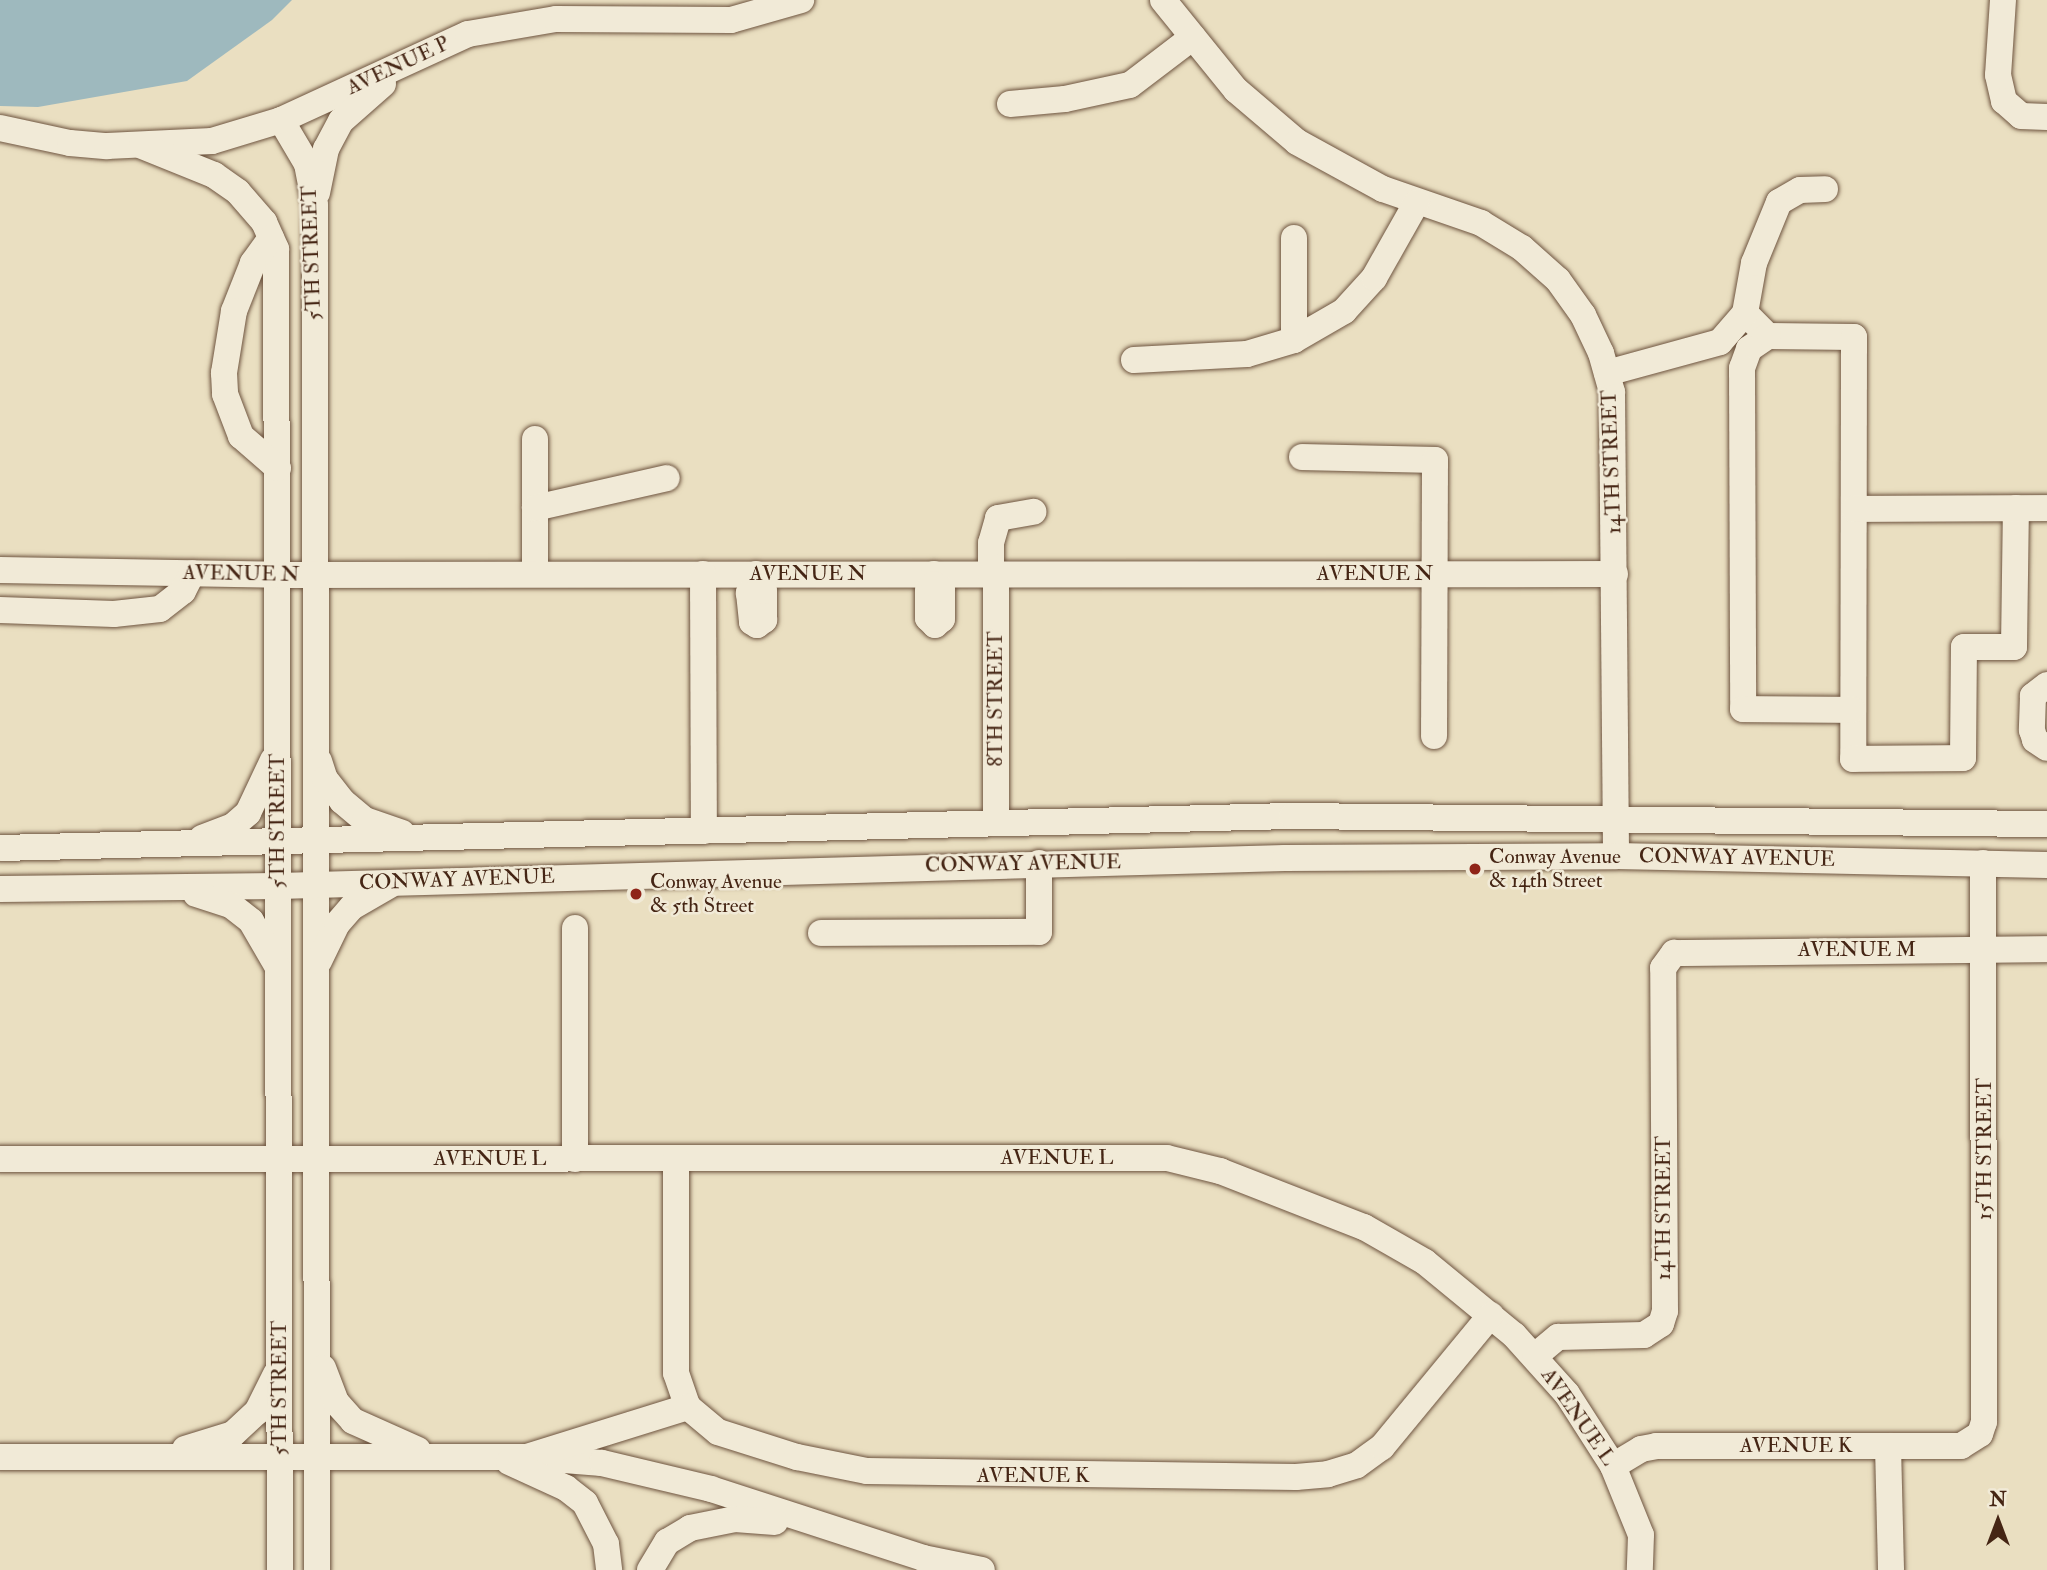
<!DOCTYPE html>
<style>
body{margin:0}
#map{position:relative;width:2047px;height:1570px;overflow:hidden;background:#eadfc1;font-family:"IM FELL Double Pica",serif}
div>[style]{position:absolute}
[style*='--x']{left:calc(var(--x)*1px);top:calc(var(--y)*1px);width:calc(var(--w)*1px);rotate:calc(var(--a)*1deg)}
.water>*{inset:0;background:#9eb9be}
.roads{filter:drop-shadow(0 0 2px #6e543f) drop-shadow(0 0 2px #6e543f)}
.minor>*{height:26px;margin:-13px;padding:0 13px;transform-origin:13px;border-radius:13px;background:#f1ead7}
.dots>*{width:19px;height:19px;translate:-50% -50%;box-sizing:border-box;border:4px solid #f1ead7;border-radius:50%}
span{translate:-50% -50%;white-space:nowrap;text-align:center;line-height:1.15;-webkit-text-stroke:5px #f1ead7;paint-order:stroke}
.street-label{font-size:21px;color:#452514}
.poi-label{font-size:21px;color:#452514}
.left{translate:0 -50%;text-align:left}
.north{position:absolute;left:1963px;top:1486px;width:70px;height:70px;-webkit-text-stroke:5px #f1ead7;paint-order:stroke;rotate:0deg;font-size:19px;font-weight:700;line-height:28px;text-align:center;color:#452514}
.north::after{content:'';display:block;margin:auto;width:24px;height:32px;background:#452514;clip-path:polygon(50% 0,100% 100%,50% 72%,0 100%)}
</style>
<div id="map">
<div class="water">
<div style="clip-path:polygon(0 0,292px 0,272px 20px,187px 81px,38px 107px,0 106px)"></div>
</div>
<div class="roads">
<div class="minor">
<div style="--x:1163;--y:0;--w:116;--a:51"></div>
<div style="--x:1236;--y:90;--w:80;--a:40.4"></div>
<div style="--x:1297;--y:142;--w:98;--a:28.7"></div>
<div style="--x:1383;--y:189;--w:104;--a:19.1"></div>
<div style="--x:1481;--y:223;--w:48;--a:31.4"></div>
<div style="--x:1522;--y:248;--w:48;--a:41.6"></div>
<div style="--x:1558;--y:280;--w:43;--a:54.5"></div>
<div style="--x:1583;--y:315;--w:42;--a:64.7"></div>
<div style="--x:1601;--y:353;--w:41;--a:74.2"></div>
<div style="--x:1612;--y:392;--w:464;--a:89.5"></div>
<div style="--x:2003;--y:0;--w:75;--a:93.8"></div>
<div style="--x:1998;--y:75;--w:27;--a:77"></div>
<div style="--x:2004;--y:101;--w:23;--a:41"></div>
<div style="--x:2021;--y:116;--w:26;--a:2"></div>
<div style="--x:1010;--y:104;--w:55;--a:-5.2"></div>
<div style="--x:1065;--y:99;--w:66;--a:-12.2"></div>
<div style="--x:1130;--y:85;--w:79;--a:-37.3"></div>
<div style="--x:281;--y:120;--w:51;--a:59.4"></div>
<div style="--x:307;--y:164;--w:42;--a:79"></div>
<div style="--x:315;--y:205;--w:1365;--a:89.92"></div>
<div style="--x:0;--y:128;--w:72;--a:12.1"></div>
<div style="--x:70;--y:143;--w:37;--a:5"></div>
<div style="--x:107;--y:146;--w:105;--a:-2.7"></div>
<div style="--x:212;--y:141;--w:72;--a:-16.9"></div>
<div style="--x:281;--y:120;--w:206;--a:-24.7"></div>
<div style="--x:468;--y:34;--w:89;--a:-9.7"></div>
<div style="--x:556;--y:19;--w:175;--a:0.3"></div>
<div style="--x:731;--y:20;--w:73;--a:-15.9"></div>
<div style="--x:142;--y:146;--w:78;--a:21.9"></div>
<div style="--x:214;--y:175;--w:29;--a:35"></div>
<div style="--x:238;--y:192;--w:40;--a:49"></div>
<div style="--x:264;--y:222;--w:30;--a:66"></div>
<div style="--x:276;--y:249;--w:1321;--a:89.83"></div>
<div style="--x:317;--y:193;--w:45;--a:-78.4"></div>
<div style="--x:326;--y:149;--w:32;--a:-62"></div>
<div style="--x:341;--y:121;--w:56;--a:-41.4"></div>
<div style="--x:271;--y:238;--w:31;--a:126"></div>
<div style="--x:253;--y:263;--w:52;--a:111.6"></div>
<div style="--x:234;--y:311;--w:63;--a:99.2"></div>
<div style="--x:224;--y:373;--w:21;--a:87"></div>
<div style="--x:225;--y:394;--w:45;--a:69.1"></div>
<div style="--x:241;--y:436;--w:49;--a:40.9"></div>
<div style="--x:1294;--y:238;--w:102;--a:90"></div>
<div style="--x:1745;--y:313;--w:33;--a:45"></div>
<div style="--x:1768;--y:336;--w:86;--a:0.7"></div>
<div style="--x:1854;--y:337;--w:422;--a:90.1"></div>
<div style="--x:1853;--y:759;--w:110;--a:-0.5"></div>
<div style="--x:1963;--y:758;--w:111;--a:-89.5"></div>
<div style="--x:1964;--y:647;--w:50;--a:0"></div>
<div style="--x:2014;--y:647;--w:139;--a:-89.2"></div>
<div style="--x:1768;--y:336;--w:23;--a:146"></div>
<div style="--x:1749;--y:349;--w:20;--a:110"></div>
<div style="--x:1742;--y:368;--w:341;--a:89.8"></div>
<div style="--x:1743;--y:709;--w:109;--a:0.5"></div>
<div style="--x:1134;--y:360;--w:113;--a:-3"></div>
<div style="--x:1247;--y:354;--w:49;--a:-16.6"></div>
<div style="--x:1294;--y:340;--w:58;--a:-30.1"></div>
<div style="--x:1344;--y:311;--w:45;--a:-47.7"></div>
<div style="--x:1374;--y:278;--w:87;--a:-60.5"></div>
<div style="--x:1607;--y:373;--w:117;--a:-15.3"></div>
<div style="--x:1720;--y:342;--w:38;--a:-49"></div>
<div style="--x:1745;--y:313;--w:51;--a:-79.8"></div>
<div style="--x:1754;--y:263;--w:66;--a:-67.7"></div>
<div style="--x:1779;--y:202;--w:24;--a:-30"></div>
<div style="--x:1800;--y:190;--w:25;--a:-2"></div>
<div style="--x:535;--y:439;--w:135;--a:90"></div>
<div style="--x:1302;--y:457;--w:133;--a:1.3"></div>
<div style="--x:1435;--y:460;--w:276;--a:90.2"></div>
<div style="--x:535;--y:508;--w:135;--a:-12.8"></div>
<div style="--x:1854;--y:509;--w:193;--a:-0.3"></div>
<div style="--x:0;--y:570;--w:278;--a:1"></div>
<div style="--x:278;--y:575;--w:1337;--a:-0.04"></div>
<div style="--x:703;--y:574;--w:257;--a:89.8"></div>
<div style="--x:756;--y:574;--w:14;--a:90"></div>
<div style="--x:756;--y:588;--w:9;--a:144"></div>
<div style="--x:749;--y:593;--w:29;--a:84"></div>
<div style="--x:752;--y:622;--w:6;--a:31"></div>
<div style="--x:757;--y:625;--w:9;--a:-36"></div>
<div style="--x:764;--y:620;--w:29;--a:-90"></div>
<div style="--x:764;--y:591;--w:9;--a:-159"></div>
<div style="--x:934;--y:574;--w:10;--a:90"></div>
<div style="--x:934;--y:584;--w:8;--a:135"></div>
<div style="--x:928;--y:590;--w:28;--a:90"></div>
<div style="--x:928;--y:618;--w:10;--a:45"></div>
<div style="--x:935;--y:625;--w:9;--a:-41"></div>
<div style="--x:942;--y:619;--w:30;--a:-90"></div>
<div style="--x:942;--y:589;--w:9;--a:-148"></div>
<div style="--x:991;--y:574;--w:31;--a:-90"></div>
<div style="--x:991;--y:543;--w:26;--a:-74"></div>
<div style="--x:998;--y:518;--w:36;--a:-10"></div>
<div style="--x:996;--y:574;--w:249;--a:90"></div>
<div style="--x:0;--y:610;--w:114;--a:2"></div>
<div style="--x:114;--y:614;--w:46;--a:-6.2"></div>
<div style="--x:160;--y:609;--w:29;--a:-38"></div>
<div style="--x:183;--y:591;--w:20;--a:-63"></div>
<div style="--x:2047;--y:685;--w:18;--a:142"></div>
<div style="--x:2033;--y:696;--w:34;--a:92"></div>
<div style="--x:2032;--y:730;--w:10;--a:73"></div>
<div style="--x:2035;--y:740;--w:14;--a:34"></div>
<div style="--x:319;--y:761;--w:19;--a:72"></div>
<div style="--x:325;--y:779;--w:28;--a:52"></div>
<div style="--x:342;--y:801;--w:30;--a:40"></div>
<div style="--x:365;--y:820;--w:39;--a:19"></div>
<div style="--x:202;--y:838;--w:33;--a:-21"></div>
<div style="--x:233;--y:826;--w:20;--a:-41"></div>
<div style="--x:248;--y:813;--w:59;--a:-64.7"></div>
<div style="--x:0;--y:848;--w:1292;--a:-1.42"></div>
<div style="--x:1292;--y:816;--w:755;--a:0.61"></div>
<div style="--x:0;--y:889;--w:278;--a:-0.6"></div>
<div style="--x:278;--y:886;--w:1007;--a:-1.59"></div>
<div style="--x:1285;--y:858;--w:331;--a:-0.3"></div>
<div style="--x:1616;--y:856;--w:431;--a:1.2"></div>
<div style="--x:196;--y:894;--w:38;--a:18"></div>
<div style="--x:232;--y:906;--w:24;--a:38"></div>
<div style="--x:251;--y:921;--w:50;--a:59.8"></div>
<div style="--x:821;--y:933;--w:218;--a:-0.3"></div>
<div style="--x:1039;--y:932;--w:69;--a:-90"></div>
<div style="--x:319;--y:961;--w:41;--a:-64.1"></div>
<div style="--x:337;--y:924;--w:23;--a:-49"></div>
<div style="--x:352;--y:907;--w:44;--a:-30.1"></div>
<div style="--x:0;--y:1159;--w:1167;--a:-0.05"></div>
<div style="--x:1167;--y:1158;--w:55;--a:13.8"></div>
<div style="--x:1220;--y:1171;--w:155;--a:21.3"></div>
<div style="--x:1364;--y:1227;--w:70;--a:29.8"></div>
<div style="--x:1425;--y:1262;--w:115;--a:39.4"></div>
<div style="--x:1514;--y:1335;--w:79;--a:48.1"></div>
<div style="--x:1567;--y:1394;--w:85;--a:57.4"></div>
<div style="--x:1613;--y:1466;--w:74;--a:67.9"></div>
<div style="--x:1641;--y:1535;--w:35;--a:92"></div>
<div style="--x:575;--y:1159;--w:231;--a:-90"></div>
<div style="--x:676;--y:1159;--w:214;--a:90"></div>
<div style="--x:676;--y:1373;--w:36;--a:71"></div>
<div style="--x:1535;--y:1356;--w:30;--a:-40"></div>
<div style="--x:1558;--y:1337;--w:86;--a:-1.3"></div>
<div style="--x:1644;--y:1335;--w:20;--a:-33"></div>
<div style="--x:1661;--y:1324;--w:14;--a:-73"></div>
<div style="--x:1665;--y:1311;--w:343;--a:-90.3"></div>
<div style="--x:1663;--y:968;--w:19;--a:-54"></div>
<div style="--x:1674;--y:953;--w:373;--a:-0.6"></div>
<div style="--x:323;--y:1368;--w:36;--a:69"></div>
<div style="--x:336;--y:1402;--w:25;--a:48"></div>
<div style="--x:353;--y:1421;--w:71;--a:24"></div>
<div style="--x:1888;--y:1446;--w:124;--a:88.6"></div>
<div style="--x:185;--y:1449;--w:50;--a:-17.4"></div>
<div style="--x:233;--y:1434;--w:33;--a:-43"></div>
<div style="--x:257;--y:1412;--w:42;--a:-63.4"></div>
<div style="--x:0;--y:1457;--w:527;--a:0"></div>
<div style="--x:527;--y:1457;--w:75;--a:4.6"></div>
<div style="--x:602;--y:1463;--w:112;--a:13.4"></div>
<div style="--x:711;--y:1489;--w:223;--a:18"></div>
<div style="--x:923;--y:1558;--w:60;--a:11.5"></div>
<div style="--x:527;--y:1457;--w:169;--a:-17.3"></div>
<div style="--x:688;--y:1407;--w:39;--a:40"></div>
<div style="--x:718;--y:1432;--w:83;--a:17.6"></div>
<div style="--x:797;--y:1457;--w:71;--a:11.3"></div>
<div style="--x:867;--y:1471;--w:429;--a:0.8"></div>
<div style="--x:1296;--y:1477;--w:32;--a:-5"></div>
<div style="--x:1328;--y:1474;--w:30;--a:-17"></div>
<div style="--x:1357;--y:1465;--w:31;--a:-36"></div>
<div style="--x:1382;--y:1447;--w:171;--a:-50.5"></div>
<div style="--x:509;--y:1462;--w:63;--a:24.5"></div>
<div style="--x:566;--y:1488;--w:24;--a:38"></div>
<div style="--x:585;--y:1503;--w:46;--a:62.9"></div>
<div style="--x:606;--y:1544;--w:26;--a:83"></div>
<div style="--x:1613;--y:1466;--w:33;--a:-31"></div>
<div style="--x:1641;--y:1449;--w:15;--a:-11"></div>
<div style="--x:1656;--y:1446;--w:305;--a:0"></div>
<div style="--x:1961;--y:1446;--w:22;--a:-32"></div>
<div style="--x:1980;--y:1434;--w:13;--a:-72"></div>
<div style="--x:1984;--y:1422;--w:559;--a:-90.1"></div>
<div style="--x:650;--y:1570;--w:33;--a:-59"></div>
<div style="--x:667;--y:1542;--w:27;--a:-31"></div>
<div style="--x:690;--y:1528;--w:46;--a:-11.3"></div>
<div style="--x:735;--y:1519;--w:40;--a:4.3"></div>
</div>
</div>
<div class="dots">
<div style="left:1475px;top:869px;background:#8f2418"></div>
<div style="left:636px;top:894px;background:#8f2418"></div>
</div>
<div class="street-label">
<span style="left:398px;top:66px;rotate:-25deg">AVENUE P</span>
<span style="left:312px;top:253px;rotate:-92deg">5TH STREET</span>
<span style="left:1612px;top:462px;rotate:-92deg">14TH STREET</span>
<span style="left:241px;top:574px;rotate:1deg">AVENUE N</span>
<span style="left:808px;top:574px">AVENUE N</span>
<span style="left:1375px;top:574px">AVENUE N</span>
<span style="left:996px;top:699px;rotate:-90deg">8TH STREET</span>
<span style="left:278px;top:821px;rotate:-90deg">5TH STREET</span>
<span style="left:1737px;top:858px;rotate:1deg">CONWAY AVENUE</span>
<span style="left:1023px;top:864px;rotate:-1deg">CONWAY AVENUE</span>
<span style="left:457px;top:880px;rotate:-2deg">CONWAY AVENUE</span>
<span style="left:1857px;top:950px">AVENUE M</span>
<span style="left:1985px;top:1149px;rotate:-90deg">15TH STREET</span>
<span style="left:1057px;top:1158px">AVENUE L</span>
<span style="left:490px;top:1159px">AVENUE L</span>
<span style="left:1664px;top:1208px;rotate:-90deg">14TH STREET</span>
<span style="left:280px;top:1388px;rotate:-90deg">5TH STREET</span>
<span style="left:1578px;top:1417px;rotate:55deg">AVENUE L</span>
<span style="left:1796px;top:1446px">AVENUE K</span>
<span style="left:1033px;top:1476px">AVENUE K</span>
</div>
<div class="poi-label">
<span class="left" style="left:1489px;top:869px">Conway Avenue<br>&amp; 14th Street</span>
<span class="left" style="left:650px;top:894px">Conway Avenue<br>&amp; 5th Street</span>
</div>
<div class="north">N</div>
</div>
